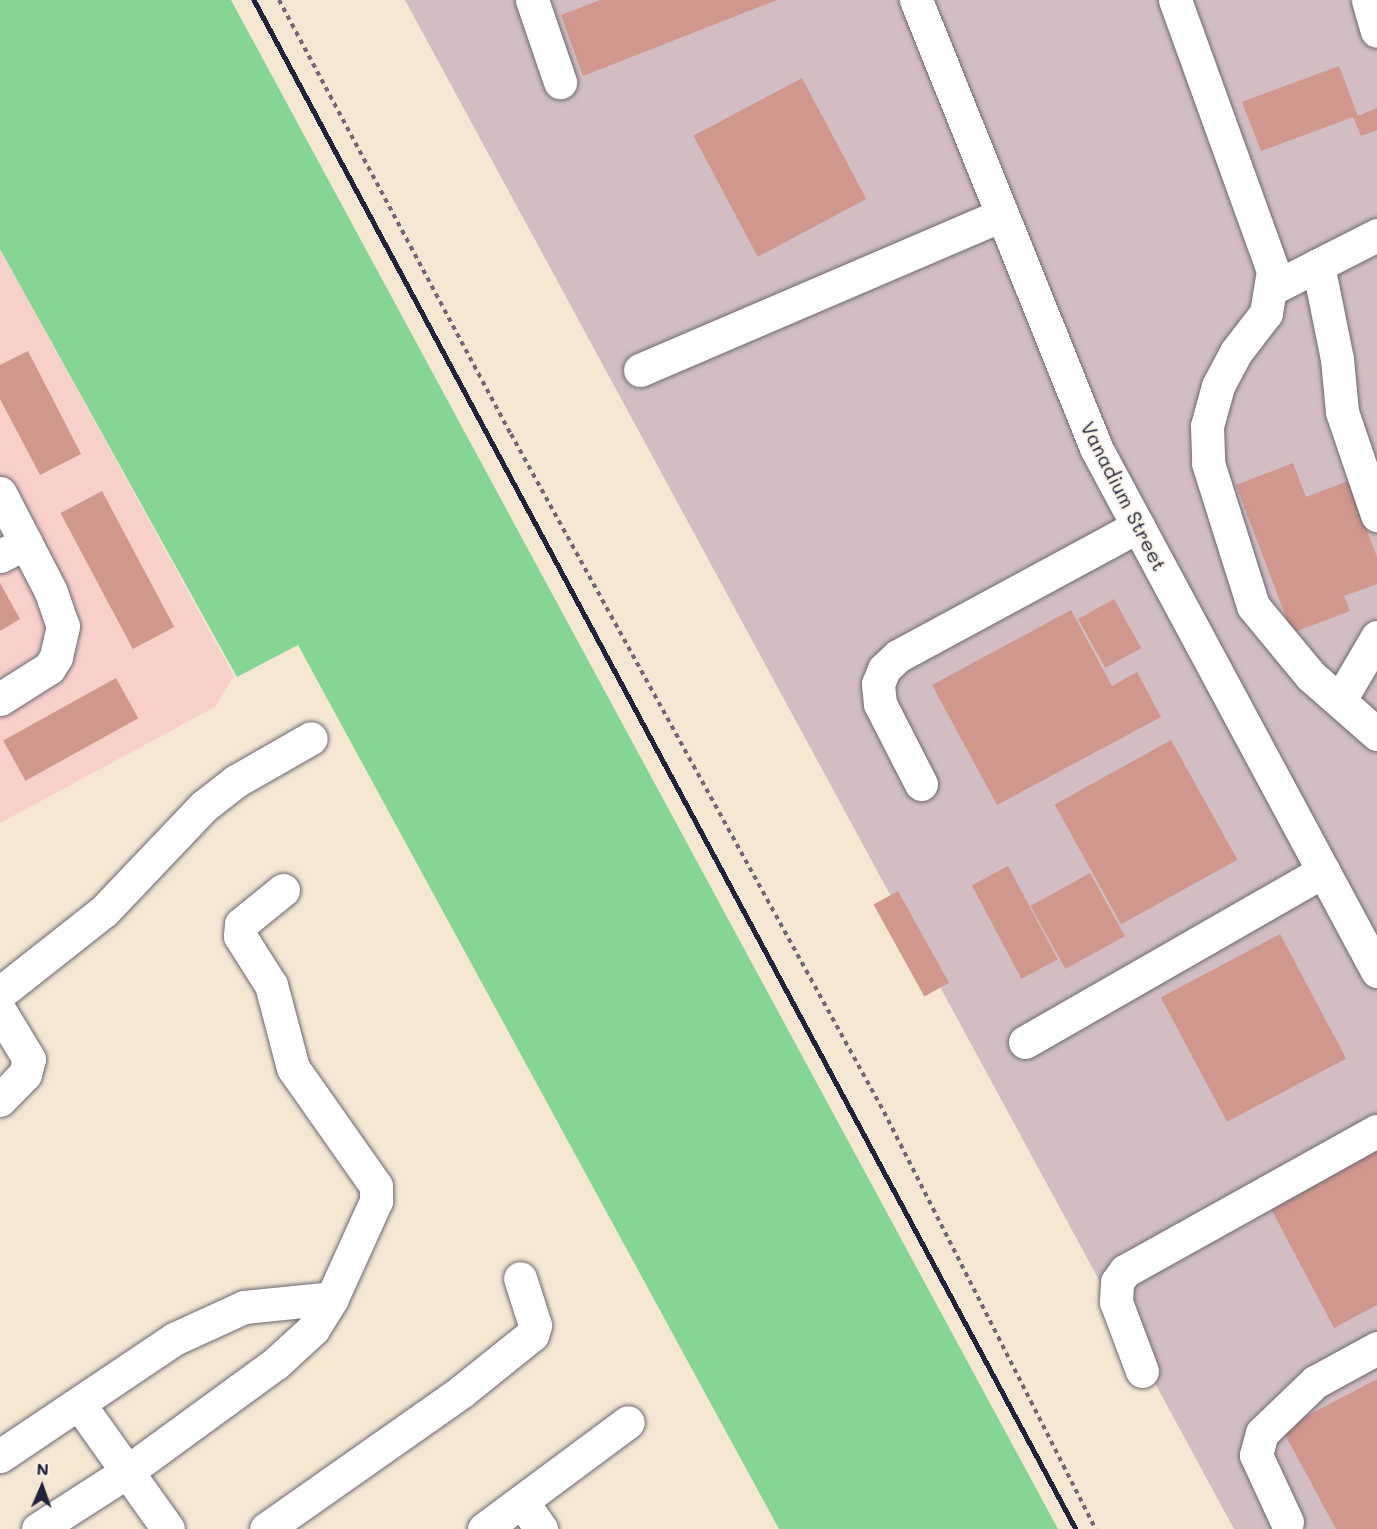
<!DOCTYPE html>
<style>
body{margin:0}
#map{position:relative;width:1377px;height:1529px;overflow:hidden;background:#f5e7d2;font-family:Mali,sans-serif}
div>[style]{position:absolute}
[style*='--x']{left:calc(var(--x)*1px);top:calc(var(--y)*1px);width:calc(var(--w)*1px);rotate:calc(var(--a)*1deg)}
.built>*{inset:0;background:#f7d0ca}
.industrial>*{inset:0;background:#d2bec2}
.green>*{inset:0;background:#85d594}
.building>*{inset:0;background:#d0978d;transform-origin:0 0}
.path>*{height:4px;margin-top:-2px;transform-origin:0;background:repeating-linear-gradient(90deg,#6c6770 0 4.5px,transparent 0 9px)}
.roads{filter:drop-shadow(0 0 2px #6c6770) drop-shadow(0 0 2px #6c6770)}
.minor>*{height:33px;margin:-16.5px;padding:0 16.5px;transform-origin:16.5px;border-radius:16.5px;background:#fff}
.rail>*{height:4.5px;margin:-2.25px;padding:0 2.25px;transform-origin:2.25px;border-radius:2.25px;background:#22223b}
span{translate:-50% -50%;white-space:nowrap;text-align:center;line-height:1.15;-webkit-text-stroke:4.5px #f7f3e8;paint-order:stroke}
.street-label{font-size:20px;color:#22223b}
.north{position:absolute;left:12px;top:1457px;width:60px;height:60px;-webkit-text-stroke:4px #f7f3e8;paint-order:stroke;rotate:2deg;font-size:16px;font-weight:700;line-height:24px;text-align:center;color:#22223b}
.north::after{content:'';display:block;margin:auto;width:21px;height:27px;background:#22223b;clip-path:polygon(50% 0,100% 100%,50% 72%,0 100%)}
</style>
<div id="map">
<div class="built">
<div style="clip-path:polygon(0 249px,234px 676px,215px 707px,0 823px)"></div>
</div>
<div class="industrial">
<div style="clip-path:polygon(405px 0,1377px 0,1377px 1529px,1234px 1529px)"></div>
</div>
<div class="green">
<div style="clip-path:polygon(0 0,231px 0,1058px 1529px,779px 1529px,298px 645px,237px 677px,0 249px)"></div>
</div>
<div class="building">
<div style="clip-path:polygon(600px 0,777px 0,583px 76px,561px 15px)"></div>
<div style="clip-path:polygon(1339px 66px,1358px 116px,1377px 108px,1377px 130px,1361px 136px,1353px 117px,1261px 151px,1242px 102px)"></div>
<div style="left:802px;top:78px;width:137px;height:123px;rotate:62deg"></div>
<div style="clip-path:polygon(28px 351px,81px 454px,40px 475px,0 399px,0 365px)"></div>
<div style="clip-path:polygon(1293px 463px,1306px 497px,1348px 481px,1377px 557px,1377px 584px,1344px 596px,1350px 611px,1292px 633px,1236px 485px)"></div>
<div style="left:102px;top:491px;width:154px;height:47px;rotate:62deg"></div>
<div style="clip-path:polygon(0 583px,20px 619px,0 631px)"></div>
<div style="left:1114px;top:599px;width:56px;height:41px;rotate:61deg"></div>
<div style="clip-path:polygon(1071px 610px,1112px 686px,1137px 672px,1161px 717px,997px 805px,932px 685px)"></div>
<div style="left:116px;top:678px;width:46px;height:129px;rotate:61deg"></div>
<div style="left:1171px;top:740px;width:137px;height:133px;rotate:61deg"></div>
<div style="left:1008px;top:866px;width:106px;height:41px;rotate:62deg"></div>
<div style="left:1090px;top:873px;width:72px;height:68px;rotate:61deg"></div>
<div style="left:898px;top:891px;width:105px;height:28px;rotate:61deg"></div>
<div style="left:1280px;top:934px;width:141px;height:135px;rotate:62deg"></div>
<div style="clip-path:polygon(1377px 1149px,1377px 1305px,1334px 1328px,1270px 1207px)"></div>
<div style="clip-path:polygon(1377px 1379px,1377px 1529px,1336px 1529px,1282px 1429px)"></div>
</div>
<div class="path">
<div style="--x:279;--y:0;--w:492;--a:61.9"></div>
<div style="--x:511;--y:434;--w:774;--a:61.18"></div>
<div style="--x:884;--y:1112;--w:468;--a:63.1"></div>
</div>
<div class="roads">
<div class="minor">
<div style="--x:532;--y:0;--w:87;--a:71.1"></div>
<div style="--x:916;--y:0;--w:483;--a:68.1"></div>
<div style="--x:1096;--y:448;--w:594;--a:61.75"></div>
<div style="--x:1175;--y:0;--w:288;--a:70.1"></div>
<div style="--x:1273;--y:271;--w:43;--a:99.5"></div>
<div style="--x:1266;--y:313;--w:49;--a:127.6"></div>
<div style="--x:1236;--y:352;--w:38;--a:118"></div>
<div style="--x:1218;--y:386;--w:41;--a:105.4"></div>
<div style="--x:1207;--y:426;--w:37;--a:88"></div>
<div style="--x:1208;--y:463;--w:150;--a:72.5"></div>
<div style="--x:1253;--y:606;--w:91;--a:50.4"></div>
<div style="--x:1311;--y:676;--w:88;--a:41.3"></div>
<div style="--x:1368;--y:0;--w:32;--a:74"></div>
<div style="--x:1318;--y:265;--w:96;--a:78.6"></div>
<div style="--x:1337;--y:359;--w:53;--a:84.6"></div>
<div style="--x:1342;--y:412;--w:109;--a:71.2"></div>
<div style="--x:1273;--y:288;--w:117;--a:-27"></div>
<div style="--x:640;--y:370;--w:394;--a:-23.2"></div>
<div style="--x:0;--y:493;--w:111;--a:62.7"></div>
<div style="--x:51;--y:592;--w:36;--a:71"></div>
<div style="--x:63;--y:626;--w:32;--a:103"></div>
<div style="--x:56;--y:657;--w:13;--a:122"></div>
<div style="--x:49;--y:668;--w:58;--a:147.7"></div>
<div style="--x:0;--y:556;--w:29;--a:-27"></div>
<div style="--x:1340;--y:700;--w:73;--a:-59.6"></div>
<div style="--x:921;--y:784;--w:90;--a:-117.1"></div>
<div style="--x:880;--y:704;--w:20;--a:-96"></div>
<div style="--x:878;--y:684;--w:16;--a:-68"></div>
<div style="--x:884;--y:669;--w:19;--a:-43"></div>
<div style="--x:898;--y:656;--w:273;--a:-28.4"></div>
<div style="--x:0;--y:993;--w:132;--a:-38.3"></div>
<div style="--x:104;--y:911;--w:145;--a:-46.4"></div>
<div style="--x:204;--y:806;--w:41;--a:-38"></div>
<div style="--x:236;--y:781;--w:86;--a:-29.8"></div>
<div style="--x:0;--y:1011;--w:56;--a:58.9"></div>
<div style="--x:29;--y:1059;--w:16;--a:105"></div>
<div style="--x:25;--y:1074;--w:36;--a:134"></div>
<div style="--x:1025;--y:1042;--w:344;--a:-29.8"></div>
<div style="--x:1142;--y:1371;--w:74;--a:-110.6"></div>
<div style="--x:1116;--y:1302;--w:20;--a:-87"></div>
<div style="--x:1117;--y:1282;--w:14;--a:-54"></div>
<div style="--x:1125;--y:1271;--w:288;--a:-29.1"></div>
<div style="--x:79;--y:1404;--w:153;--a:54.5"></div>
<div style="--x:0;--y:1456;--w:210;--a:-33.9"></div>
<div style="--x:174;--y:1339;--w:77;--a:-24.6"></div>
<div style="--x:244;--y:1307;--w:88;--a:-5.8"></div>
<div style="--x:523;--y:1503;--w:32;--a:55"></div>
<div style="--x:1287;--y:1522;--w:74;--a:-114.8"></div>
<div style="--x:1256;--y:1455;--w:23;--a:-75"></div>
<div style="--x:1262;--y:1433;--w:74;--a:-43.9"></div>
<div style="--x:1315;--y:1382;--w:71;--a:-28.7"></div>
<div style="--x:38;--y:1529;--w:107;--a:-32.8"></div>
<div style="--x:128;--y:1471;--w:182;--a:-36.1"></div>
<div style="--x:275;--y:1364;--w:52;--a:-42.6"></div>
<div style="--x:313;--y:1329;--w:36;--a:-58"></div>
<div style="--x:332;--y:1298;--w:107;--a:-65.6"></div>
<div style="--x:376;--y:1201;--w:15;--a:-90"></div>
<div style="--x:376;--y:1186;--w:144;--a:-125.1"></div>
<div style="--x:293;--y:1068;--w:86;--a:-104.8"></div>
<div style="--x:271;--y:985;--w:58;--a:-122.3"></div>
<div style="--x:240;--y:936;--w:12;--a:-85"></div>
<div style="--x:241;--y:924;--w:54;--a:-39"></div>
<div style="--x:266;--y:1529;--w:240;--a:-35.1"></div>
<div style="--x:462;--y:1391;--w:90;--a:-38.7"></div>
<div style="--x:532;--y:1335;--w:10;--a:-73"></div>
<div style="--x:535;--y:1325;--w:49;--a:-107.7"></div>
<div style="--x:484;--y:1529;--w:179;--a:-36.6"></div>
</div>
</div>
<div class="rail">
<div style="--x:254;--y:0;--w:1736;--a:61.74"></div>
</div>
<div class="street-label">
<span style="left:1124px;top:496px;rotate:63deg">Vanadium Street</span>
</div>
<div class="north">N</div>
</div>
